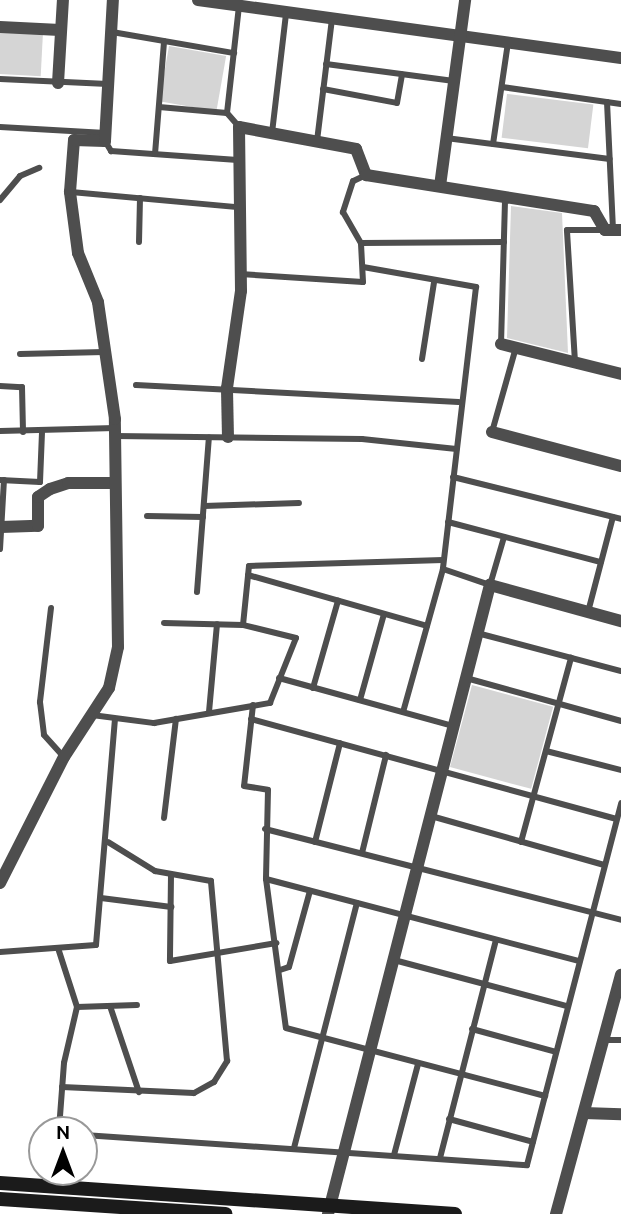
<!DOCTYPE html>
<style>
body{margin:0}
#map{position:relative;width:621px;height:1214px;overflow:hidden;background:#fff;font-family:Ubuntu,sans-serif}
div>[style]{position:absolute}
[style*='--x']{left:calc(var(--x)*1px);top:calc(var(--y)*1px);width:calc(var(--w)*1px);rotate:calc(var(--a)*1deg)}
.green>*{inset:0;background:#d5d5d5;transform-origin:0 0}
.lane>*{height:6px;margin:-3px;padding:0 3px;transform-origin:3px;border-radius:3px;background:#4e4e4e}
.street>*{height:12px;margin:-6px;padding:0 6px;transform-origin:6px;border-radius:6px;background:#4e4e4e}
.secondary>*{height:14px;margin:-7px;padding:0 7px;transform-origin:7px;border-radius:7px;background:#1b1b1b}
span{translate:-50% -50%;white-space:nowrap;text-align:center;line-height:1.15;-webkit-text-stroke:7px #fff;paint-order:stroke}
.north{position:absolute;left:28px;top:1116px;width:70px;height:70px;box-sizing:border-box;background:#fff;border:2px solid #999;border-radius:50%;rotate:0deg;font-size:19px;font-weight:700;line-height:28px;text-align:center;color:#000}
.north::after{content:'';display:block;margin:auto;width:24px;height:32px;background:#000;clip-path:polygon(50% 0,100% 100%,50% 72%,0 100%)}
</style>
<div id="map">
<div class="green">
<div style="left:0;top:31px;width:43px;height:43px;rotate:3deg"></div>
<div style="left:169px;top:46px;width:58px;height:56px;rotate:10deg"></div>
<div style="left:507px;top:94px;width:87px;height:44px;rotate:7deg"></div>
<div style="clip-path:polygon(511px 206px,562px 213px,568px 353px,507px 338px)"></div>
<div style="left:472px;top:685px;width:84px;height:85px;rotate:15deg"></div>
</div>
<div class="lane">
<div style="--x:112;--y:32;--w:124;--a:9.8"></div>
<div style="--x:326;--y:64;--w:129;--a:7.6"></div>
<div style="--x:0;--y:79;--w:108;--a:2.7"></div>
<div style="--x:502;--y:87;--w:120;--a:8.1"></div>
<div style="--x:323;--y:89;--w:75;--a:10.7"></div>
<div style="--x:397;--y:103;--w:29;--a:-80"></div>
<div style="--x:607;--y:102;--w:128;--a:87.3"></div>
<div style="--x:159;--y:107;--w:68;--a:5"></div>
<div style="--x:227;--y:113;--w:18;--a:49"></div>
<div style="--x:227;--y:113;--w:108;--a:-83.6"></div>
<div style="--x:0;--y:127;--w:106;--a:3.2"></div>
<div style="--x:272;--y:133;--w:121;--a:-83.3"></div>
<div style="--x:446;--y:138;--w:165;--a:7.3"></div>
<div style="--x:105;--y:141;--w:12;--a:59"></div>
<div style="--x:111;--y:151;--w:127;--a:4.1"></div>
<div style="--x:317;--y:141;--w:123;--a:-83"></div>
<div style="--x:493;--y:144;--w:102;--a:-81.6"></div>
<div style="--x:155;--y:154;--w:113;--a:-85.4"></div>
<div style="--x:366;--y:175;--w:14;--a:155"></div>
<div style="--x:353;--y:181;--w:33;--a:108"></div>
<div style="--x:343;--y:212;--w:36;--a:60"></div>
<div style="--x:361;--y:243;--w:143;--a:-0.4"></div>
<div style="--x:71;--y:192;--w:167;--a:5.2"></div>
<div style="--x:0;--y:200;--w:31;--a:-50"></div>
<div style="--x:20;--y:176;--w:21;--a:-23"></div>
<div style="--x:139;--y:242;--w:44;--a:-88.7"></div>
<div style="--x:363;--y:267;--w:115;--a:10"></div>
<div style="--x:476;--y:287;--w:284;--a:96.7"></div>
<div style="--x:443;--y:569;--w:148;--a:105.6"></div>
<div style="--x:240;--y:274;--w:123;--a:3.7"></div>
<div style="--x:363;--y:282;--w:39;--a:-93"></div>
<div style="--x:501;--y:344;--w:147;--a:-88.4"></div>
<div style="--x:20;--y:354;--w:84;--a:-1.4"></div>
<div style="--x:422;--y:359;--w:78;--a:-81.1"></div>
<div style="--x:575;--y:362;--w:132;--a:-93.5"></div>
<div style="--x:567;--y:230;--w:36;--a:0"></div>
<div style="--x:136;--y:385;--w:323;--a:3"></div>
<div style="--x:0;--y:386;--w:22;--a:3"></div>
<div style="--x:22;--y:387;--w:45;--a:88.7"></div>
<div style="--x:0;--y:431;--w:115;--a:-1.5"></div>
<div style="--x:492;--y:432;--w:88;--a:-74.2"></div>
<div style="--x:115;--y:436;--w:247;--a:0.7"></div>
<div style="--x:362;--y:439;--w:95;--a:6.1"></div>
<div style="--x:453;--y:477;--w:173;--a:14"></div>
<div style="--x:0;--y:480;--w:40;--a:2.9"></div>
<div style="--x:40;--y:482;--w:49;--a:-87.7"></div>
<div style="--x:204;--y:506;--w:95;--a:-1.8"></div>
<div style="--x:147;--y:516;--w:56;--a:1"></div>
<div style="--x:448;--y:522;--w:158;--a:14.7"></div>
<div style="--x:0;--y:549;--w:69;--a:-86.7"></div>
<div style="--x:443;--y:569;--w:50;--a:18.8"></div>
<div style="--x:490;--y:585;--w:50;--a:-73.7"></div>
<div style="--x:248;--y:575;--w:186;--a:15.9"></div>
<div style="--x:197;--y:592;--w:155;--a:-85.6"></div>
<div style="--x:51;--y:608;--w:95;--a:96.7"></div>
<div style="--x:40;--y:702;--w:33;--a:83"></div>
<div style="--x:44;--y:735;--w:30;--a:48"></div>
<div style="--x:588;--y:612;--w:98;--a:-75.3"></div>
<div style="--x:243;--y:625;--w:59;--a:-84.2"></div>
<div style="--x:249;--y:566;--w:194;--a:-1.8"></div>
<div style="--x:477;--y:633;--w:149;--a:14.8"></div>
<div style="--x:279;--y:678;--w:180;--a:15.4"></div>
<div style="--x:466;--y:678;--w:161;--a:15.5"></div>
<div style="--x:313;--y:688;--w:91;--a:-74"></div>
<div style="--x:360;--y:700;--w:89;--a:-74.4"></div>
<div style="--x:253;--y:705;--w:81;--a:96.3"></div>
<div style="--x:244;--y:786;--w:24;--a:9"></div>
<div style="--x:268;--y:790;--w:89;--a:91.3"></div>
<div style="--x:266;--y:879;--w:150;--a:82.4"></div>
<div style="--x:286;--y:1028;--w:268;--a:14.7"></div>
<div style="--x:209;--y:712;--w:88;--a:-84.8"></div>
<div style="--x:92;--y:715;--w:63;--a:7.4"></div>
<div style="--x:154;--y:723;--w:118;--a:-9.8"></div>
<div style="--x:270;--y:703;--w:70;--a:-68.2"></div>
<div style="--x:296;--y:638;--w:55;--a:-166.2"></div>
<div style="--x:243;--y:625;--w:79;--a:-178.5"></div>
<div style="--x:251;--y:719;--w:379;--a:15.3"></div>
<div style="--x:546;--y:751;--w:77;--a:14.2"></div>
<div style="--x:431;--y:816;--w:180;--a:15.8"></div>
<div style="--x:164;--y:818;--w:100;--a:-83.1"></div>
<div style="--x:265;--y:829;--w:367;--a:14.3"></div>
<div style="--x:315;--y:842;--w:102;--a:-75.8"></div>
<div style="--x:521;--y:842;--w:191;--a:-74.8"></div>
<div style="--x:362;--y:853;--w:101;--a:-76.2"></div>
<div style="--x:171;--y:875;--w:86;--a:90.7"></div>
<div style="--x:170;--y:961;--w:108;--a:-9.6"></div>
<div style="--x:266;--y:879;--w:324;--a:14.7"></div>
<div style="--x:101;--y:898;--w:71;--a:7.3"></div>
<div style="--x:58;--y:948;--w:62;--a:72.1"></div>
<div style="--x:77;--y:1007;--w:57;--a:103.1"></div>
<div style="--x:64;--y:1063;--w:67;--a:94.3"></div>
<div style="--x:0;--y:952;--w:96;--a:-4.2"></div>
<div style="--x:96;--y:945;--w:225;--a:-85.2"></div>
<div style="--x:394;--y:960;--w:179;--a:14.9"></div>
<div style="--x:280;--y:970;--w:9;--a:-18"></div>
<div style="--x:289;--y:967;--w:79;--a:-74.6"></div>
<div style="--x:110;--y:1006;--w:91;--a:71.4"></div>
<div style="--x:77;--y:1007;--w:60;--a:-1.9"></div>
<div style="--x:472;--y:1029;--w:87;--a:15.3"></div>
<div style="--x:603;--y:1040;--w:18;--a:0"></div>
<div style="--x:62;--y:1087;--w:132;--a:2.6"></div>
<div style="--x:194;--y:1093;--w:23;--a:-29"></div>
<div style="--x:214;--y:1082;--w:25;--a:-58"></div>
<div style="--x:227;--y:1061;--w:181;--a:-95.1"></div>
<div style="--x:211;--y:881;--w:57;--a:-169.9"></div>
<div style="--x:155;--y:871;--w:55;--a:-148.3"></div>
<div style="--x:449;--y:1119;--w:87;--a:15.3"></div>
<div style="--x:84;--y:1135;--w:444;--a:3.9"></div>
<div style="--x:527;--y:1165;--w:374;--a:-75.4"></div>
<div style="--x:294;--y:1148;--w:253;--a:-75.6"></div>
<div style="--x:394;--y:1155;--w:94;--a:-75.2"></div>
<div style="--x:440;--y:1158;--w:225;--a:-75.6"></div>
<div style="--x:53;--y:1186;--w:14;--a:-82"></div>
</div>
<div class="street">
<div style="--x:198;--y:0;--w:427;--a:7.8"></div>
<div style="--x:0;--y:27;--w:60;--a:2.9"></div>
<div style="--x:58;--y:83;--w:83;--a:-86.6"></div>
<div style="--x:440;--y:186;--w:188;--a:-82.3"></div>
<div style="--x:501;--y:344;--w:124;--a:14"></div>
<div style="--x:492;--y:432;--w:133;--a:14.8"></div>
<div style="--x:228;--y:437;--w:49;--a:-91.2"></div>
<div style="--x:227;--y:388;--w:98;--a:-81.8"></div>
<div style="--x:241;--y:291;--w:164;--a:-90.7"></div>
<div style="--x:239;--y:127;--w:119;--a:10.6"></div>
<div style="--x:356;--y:149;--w:28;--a:69"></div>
<div style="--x:366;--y:175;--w:231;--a:9"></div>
<div style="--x:594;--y:211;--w:22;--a:60"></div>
<div style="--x:605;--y:230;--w:16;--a:0"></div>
<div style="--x:1;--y:527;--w:37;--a:-2"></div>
<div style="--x:38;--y:526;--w:29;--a:-90"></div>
<div style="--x:38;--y:497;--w:14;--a:-34"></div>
<div style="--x:50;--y:489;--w:19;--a:-18"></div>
<div style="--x:68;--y:483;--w:47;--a:0"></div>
<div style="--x:0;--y:883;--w:141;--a:-63.1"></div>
<div style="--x:64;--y:757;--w:82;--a:-56.9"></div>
<div style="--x:109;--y:688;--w:42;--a:-77.6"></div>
<div style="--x:118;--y:647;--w:228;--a:-90.8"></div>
<div style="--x:115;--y:419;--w:118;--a:-98.3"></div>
<div style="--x:98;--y:302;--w:53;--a:-112.2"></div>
<div style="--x:78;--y:253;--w:62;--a:-97.5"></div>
<div style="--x:70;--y:192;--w:52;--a:-85.6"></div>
<div style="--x:74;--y:140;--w:31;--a:2"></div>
<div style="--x:105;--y:141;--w:141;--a:-86.8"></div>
<div style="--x:584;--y:1113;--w:37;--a:2"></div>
<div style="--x:328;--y:1214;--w:650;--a:-75.56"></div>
<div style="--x:490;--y:585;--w:136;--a:15.4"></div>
<div style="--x:556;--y:1214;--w:248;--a:-74.8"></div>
</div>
<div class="secondary">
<div style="--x:0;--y:1183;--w:456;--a:3.9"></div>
<div style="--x:0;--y:1199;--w:226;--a:3.8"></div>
</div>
<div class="north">N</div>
</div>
